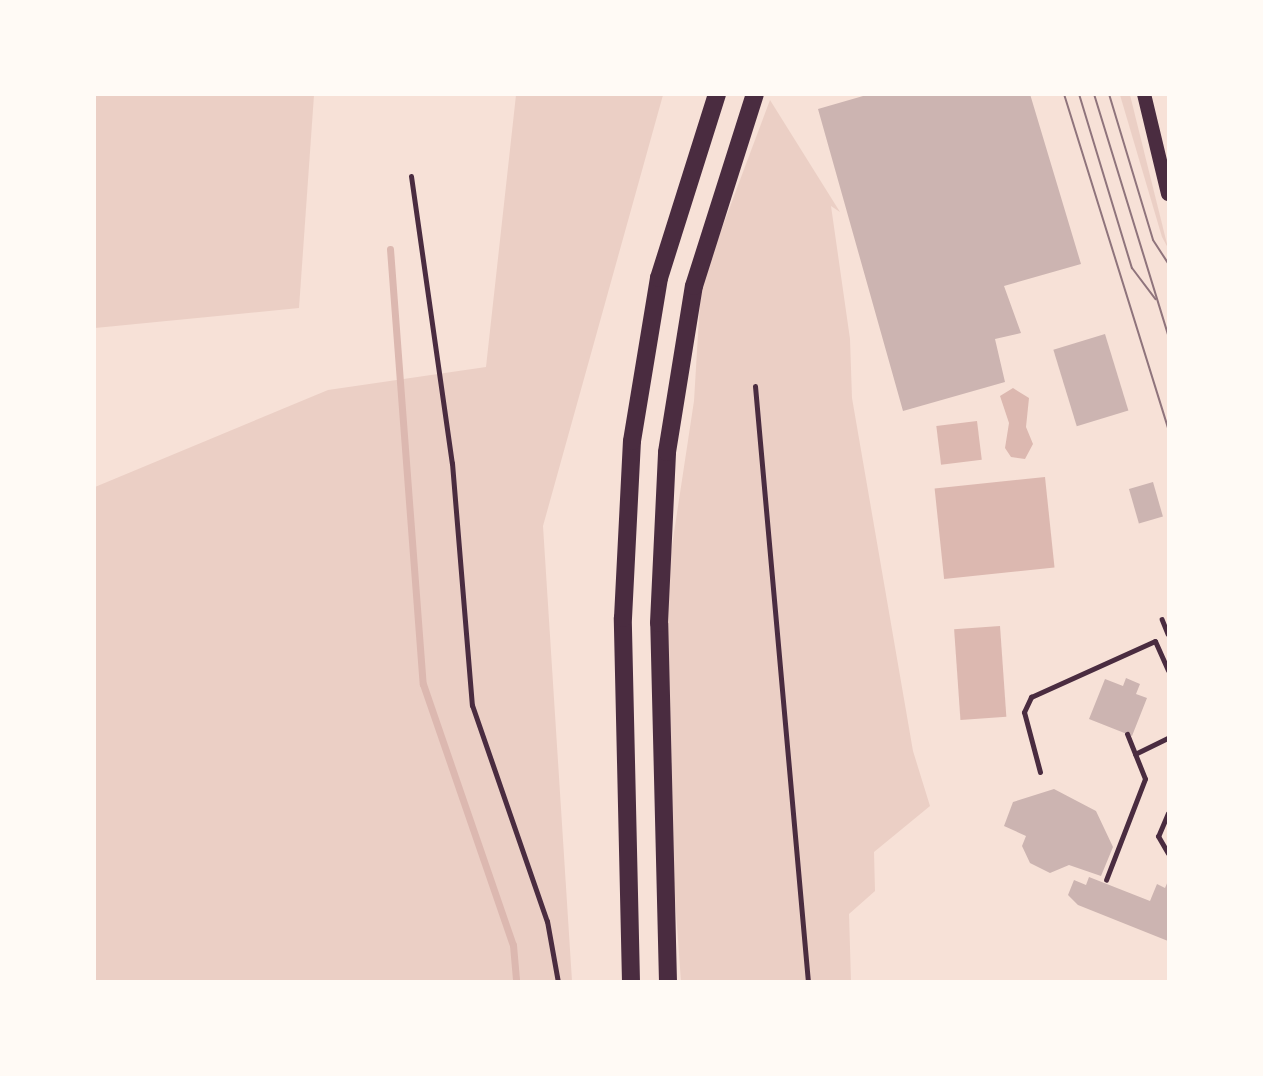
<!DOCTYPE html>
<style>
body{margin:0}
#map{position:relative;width:1263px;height:1076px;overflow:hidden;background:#f7e1d7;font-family:Signika,sans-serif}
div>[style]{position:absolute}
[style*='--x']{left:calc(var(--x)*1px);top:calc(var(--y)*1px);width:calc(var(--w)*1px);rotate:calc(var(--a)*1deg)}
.green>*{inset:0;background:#ebcfc5}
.water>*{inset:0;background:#dcb8b0;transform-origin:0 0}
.stream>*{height:7px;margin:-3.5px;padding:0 3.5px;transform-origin:3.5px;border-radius:3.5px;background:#dcb8b0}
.building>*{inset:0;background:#ccb4b1;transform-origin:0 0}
.path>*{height:4.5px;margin:-2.25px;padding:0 2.25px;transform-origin:2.25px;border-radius:2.25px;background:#4a2c40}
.service>*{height:5px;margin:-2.5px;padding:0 2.5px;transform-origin:2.5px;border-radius:2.5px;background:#4a2c40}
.secondary>*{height:14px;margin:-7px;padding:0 7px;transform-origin:7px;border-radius:7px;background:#4a2c40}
.primary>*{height:18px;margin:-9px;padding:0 9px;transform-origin:9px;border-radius:9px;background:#4a2c40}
.tram>*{height:2px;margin:-1px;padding:0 1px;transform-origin:1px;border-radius:1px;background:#8f747c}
span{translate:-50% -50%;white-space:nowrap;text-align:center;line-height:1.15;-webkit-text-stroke:7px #fffaf5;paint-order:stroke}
.frame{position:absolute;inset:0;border:96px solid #fffaf5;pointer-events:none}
</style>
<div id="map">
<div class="green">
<div style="clip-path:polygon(95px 94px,314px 95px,299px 308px,95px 328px)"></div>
<div style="clip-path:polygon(516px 95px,663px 95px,543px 526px,572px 981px,95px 982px,95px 487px,328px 390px,486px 367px)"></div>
<div style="clip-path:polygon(1120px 95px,1130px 95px,1168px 248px,1162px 237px)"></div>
<div style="clip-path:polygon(770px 100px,840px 212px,831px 206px,850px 339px,852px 398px,913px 751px,930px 806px,874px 852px,875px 891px,849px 914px,851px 981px,681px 982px,668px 799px,665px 592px,694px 401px,701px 284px)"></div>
</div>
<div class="water">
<div style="clip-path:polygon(1013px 388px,1029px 398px,1026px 427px,1033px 444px,1025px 459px,1011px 457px,1005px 448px,1009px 423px,1000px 396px)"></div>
<div style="left:977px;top:421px;width:39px;height:41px;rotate:83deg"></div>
<div style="left:1045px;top:477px;width:91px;height:111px;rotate:84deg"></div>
<div style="left:1000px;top:626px;width:91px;height:46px;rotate:86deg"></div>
</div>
<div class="stream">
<div style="--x:390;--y:249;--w:436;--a:85.7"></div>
<div style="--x:423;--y:684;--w:276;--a:71"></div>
<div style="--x:513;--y:945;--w:37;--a:85"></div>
</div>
<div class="building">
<div style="clip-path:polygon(870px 94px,1030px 94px,1081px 264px,1004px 286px,1021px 333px,995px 339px,1005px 382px,903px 411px,818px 109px)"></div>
<div style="left:1105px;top:334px;width:80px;height:54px;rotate:73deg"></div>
<div style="left:1153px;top:482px;width:36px;height:25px;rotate:74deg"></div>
<div style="clip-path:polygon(1126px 678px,1140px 684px,1136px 694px,1147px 698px,1132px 736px,1089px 719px,1105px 679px,1123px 686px)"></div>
<div style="clip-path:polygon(1054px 789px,1096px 811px,1113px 847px,1101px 876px,1069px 865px,1050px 873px,1030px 863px,1022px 846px,1026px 836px,1004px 826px,1013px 802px)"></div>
<div style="clip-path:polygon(1089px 877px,1150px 901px,1157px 884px,1165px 888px,1168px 881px,1168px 941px,1078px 905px,1068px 895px,1074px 880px,1086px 885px)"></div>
</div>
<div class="path">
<div style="--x:1162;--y:619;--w:16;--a:68"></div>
<div style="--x:1135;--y:754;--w:37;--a:-26"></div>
<div style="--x:1106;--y:880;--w:108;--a:-68.9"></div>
<div style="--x:1145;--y:779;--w:48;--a:-111.8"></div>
</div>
<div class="service">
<div style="--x:411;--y:176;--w:290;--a:81.9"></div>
<div style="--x:452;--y:463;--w:243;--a:85.3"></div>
<div style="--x:472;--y:705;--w:229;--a:70.9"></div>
<div style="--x:547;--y:921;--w:62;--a:79.8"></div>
<div style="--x:755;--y:386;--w:598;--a:84.92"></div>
<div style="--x:1040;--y:772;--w:62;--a:-104.9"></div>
<div style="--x:1024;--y:712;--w:17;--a:-65"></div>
<div style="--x:1031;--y:697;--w:136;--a:-24.3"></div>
<div style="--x:1155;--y:641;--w:32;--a:66"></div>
<div style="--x:1168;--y:813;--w:25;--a:113"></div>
<div style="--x:1158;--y:836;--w:20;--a:60"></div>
</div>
<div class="secondary">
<div style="--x:1144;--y:94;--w:103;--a:76.5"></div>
</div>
<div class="primary">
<div style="--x:631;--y:982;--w:364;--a:-91.3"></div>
<div style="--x:623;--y:618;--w:177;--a:-87.1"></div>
<div style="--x:632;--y:441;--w:165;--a:-80.6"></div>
<div style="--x:659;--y:278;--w:193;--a:-72.5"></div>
<div style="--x:668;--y:982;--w:359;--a:-91.4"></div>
<div style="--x:659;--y:623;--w:171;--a:-87.3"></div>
<div style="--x:667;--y:452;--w:168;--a:-80.8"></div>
<div style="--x:694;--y:286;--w:201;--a:-72.4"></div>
</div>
<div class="tram">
<div style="--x:1064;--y:94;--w:350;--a:72.7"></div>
<div style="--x:1079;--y:94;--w:182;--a:73.1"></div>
<div style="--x:1132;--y:268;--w:39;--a:53"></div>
<div style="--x:1094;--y:94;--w:252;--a:72.9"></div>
<div style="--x:1109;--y:94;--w:152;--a:73.2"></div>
<div style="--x:1153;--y:240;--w:27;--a:57"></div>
</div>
<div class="frame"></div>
</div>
